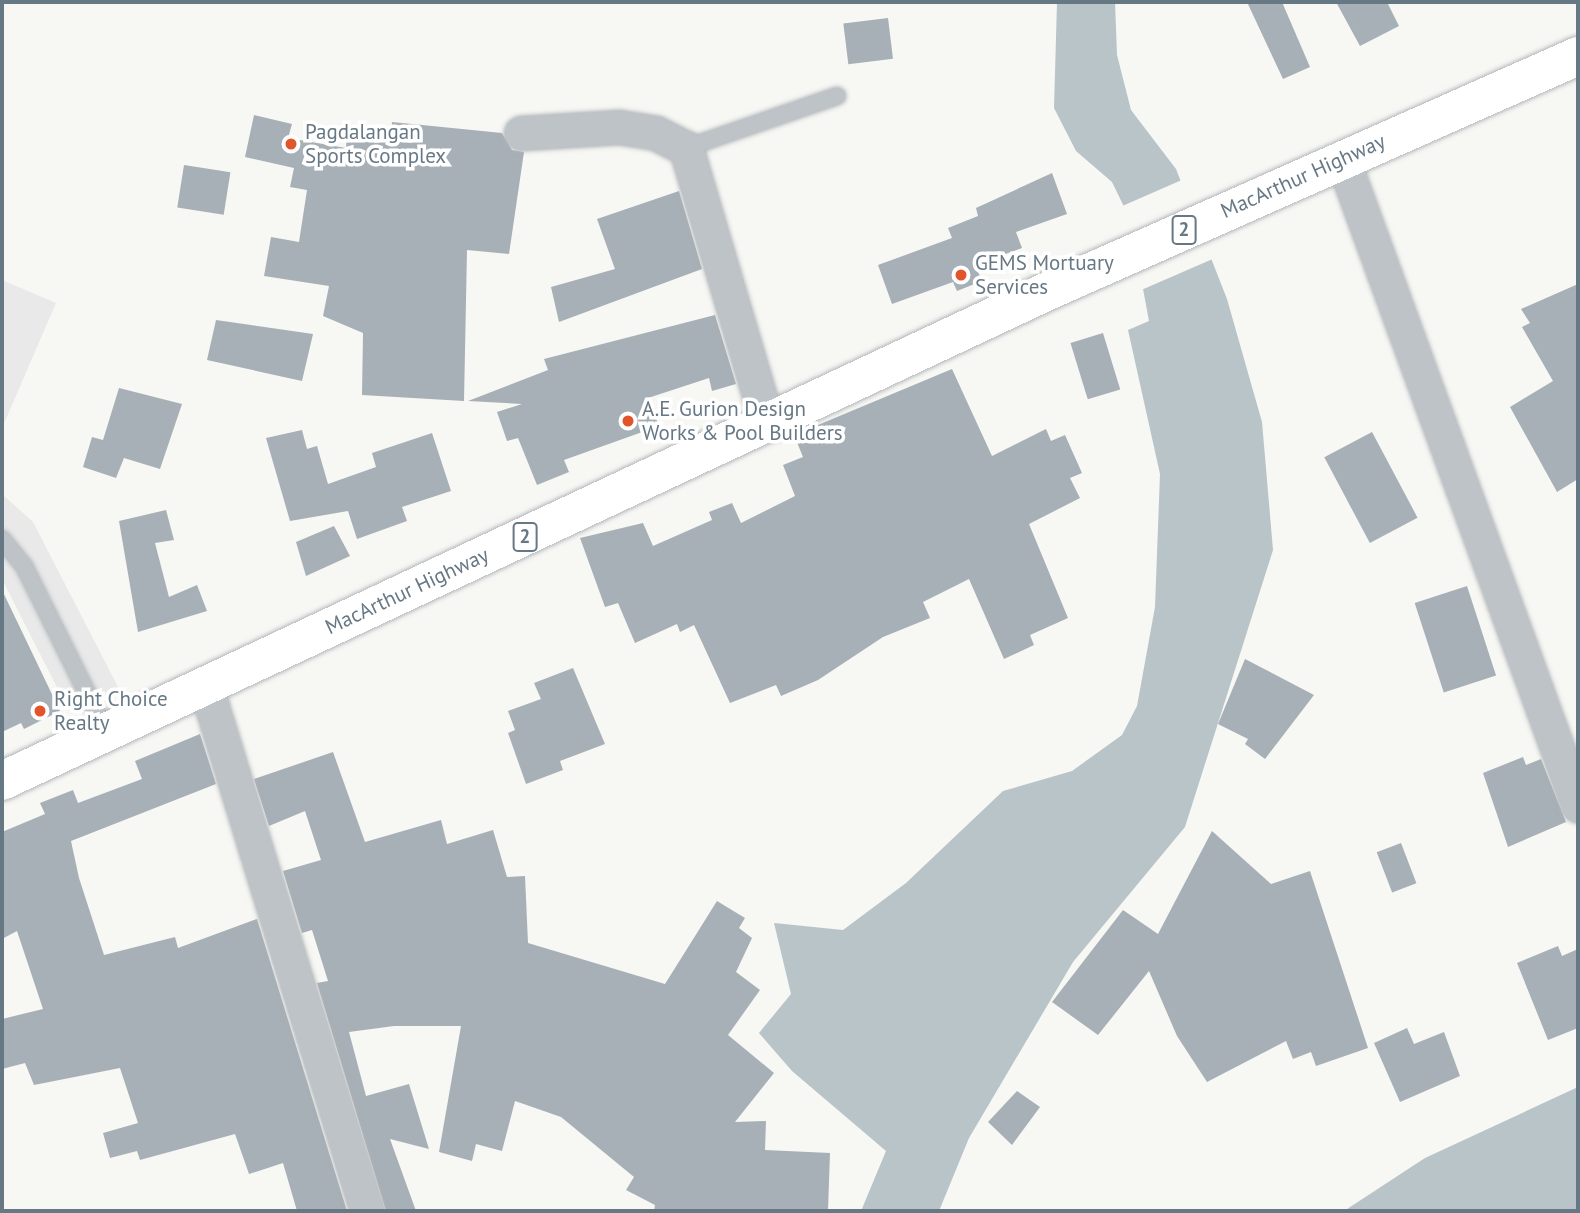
<!DOCTYPE html>
<style>
body{margin:0}
#map{position:relative;width:1580px;height:1213px;overflow:hidden;background:#f7f7f4;font-family:"PT Sans",sans-serif}
div>[style]{position:absolute}
[style*='--x']{left:calc(var(--x)*1px);top:calc(var(--y)*1px);width:calc(var(--w)*1px);rotate:calc(var(--a)*1deg)}
.built>*{inset:0;background:#e8e9e8}
.water>*{inset:0;background:#b8c4c8}
.pier>*{inset:0;background:#f7f7f4}
.building>*{inset:0;background:#a7b0b6;transform-origin:0 0}
.roads{filter:drop-shadow(0 0 2px #b2b6ba) drop-shadow(0 0 2px #b2b6ba)}
.service>*{height:16px;margin:-8px;padding:0 8px;transform-origin:8px;border-radius:8px;background:#bec3c7}
.minor>*{height:33px;margin:-16.5px;padding:0 16.5px;transform-origin:16.5px;border-radius:16.5px;background:#bec3c7}
.trunk>*{height:38px;margin:-19px;padding:0 19px;transform-origin:19px;border-radius:19px;background:#fff}
.dots>*{width:19px;height:19px;translate:-50% -50%;box-sizing:border-box;border:4px solid #fff;border-radius:50%}
span{translate:-50% -50%;white-space:nowrap;text-align:center;line-height:1.15;-webkit-text-stroke:7px #fff;paint-order:stroke}
.shield-label span{padding:2px 5px;background:#fff;border:2px solid;border-radius:5px;-webkit-text-stroke-width:0}
.shield-label{font-size:19px;color:#677885;font-weight:700}
.poi-label{font-size:21px;color:#677885}
.left{translate:0 -50%;text-align:left}
.street-label{font-size:21px;color:#677885}
.frame{position:absolute;inset:0;border:4px solid #677885;pointer-events:none}
</style>
<div id="map">
<div class="built">
<div style="clip-path:polygon(2px 280px,56px 303px,2px 428px)"></div>
<div style="clip-path:polygon(2px 494px,33px 522px,118px 687px,69px 711px,2px 579px)"></div>
</div>
<div class="water">
<div style="clip-path:polygon(1057px 2px,1115px 2px,1117px 55px,1131px 110px,1176px 169px,1227px 299px,1262px 422px,1273px 550px,1185px 827px,1073px 962px,969px 1138px,939px 1211px,861px 1211px,886px 1151px,792px 1071px,759px 1033px,791px 994px,774px 923px,843px 930px,906px 883px,1003px 791px,1072px 771px,1122px 735px,1137px 706px,1155px 607px,1160px 474px,1128px 330px,1149px 321px,1130px 219px,1112px 182px,1076px 151px,1054px 108px)"></div>
<div style="clip-path:polygon(1578px 1087px,1578px 1211px,1344px 1211px,1425px 1158px)"></div>
</div>
<div class="pier">
<div style="clip-path:polygon(1184px 179px,1215px 258px,1139px 291px,1120px 207px)"></div>
</div>
<div class="building">
<div style="clip-path:polygon(1247px 2px,1282px 2px,1310px 67px,1283px 79px)"></div>
<div style="clip-path:polygon(1336px 2px,1387px 2px,1399px 26px,1360px 46px)"></div>
<div style="left:888px;top:18px;width:41px;height:45px;rotate:83deg"></div>
<div style="clip-path:polygon(254px 115px,292px 124px,288px 138px,346px 148px,347px 133px,391px 137px,392px 122px,502px 133px,512px 150px,524px 152px,509px 254px,467px 250px,464px 401px,362px 395px,363px 333px,323px 316px,329px 286px,264px 276px,271px 237px,299px 242px,307px 190px,290px 187px,294px 168px,245px 157px)"></div>
<div style="left:184px;top:165px;width:47px;height:43px;rotate:9deg"></div>
<div style="clip-path:polygon(1052px 173px,1067px 214px,1016px 232px,1022px 248px,975px 265px,982px 281px,957px 291px,953px 282px,892px 304px,878px 265px,952px 238px,948px 228px,978px 216px,976px 208px)"></div>
<div style="clip-path:polygon(679px 191px,702px 269px,559px 322px,551px 287px,615px 269px,597px 219px)"></div>
<div style="clip-path:polygon(1578px 284px,1578px 479px,1557px 492px,1510px 407px,1553px 381px,1522px 327px,1530px 323px,1521px 309px)"></div>
<div style="clip-path:polygon(715px 315px,736px 384px,712px 391px,709px 378px,648px 398px,659px 426px,564px 460px,569px 472px,537px 485px,518px 438px,507px 441px,497px 412px,522px 404px,468px 401px,548px 370px,544px 359px)"></div>
<div style="clip-path:polygon(216px 320px,313px 334px,302px 381px,207px 360px)"></div>
<div style="left:1103px;top:333px;width:59px;height:34px;rotate:73deg"></div>
<div style="clip-path:polygon(952px 369px,992px 456px,1046px 429px,1051px 441px,1065px 435px,1082px 473px,1070px 478px,1080px 498px,1029px 524px,1068px 618px,1030px 635px,1034px 645px,1004px 659px,969px 579px,923px 602px,930px 618px,883px 637px,818px 680px,781px 696px,776px 685px,730px 703px,694px 625px,680px 632px,677px 624px,635px 643px,618px 603px,605px 607px,580px 538px,643px 523px,653px 546px,712px 520px,709px 512px,732px 503px,741px 523px,795px 496px,783px 465px,803px 457px,794px 435px)"></div>
<div style="clip-path:polygon(119px 388px,182px 404px,160px 469px,124px 458px,116px 478px,83px 467px,92px 437px,103px 440px)"></div>
<div style="clip-path:polygon(302px 430px,307px 449px,317px 446px,328px 484px,376px 467px,372px 453px,432px 433px,451px 491px,402px 507px,407px 521px,357px 539px,348px 511px,290px 521px,266px 438px)"></div>
<div style="left:1372px;top:432px;width:97px;height:54px;rotate:62deg"></div>
<div style="clip-path:polygon(166px 510px,174px 540px,155px 543px,169px 597px,197px 585px,207px 611px,138px 632px,119px 521px)"></div>
<div style="clip-path:polygon(334px 526px,350px 556px,306px 576px,296px 542px)"></div>
<div style="left:1467px;top:586px;width:94px;height:55px;rotate:72deg"></div>
<div style="clip-path:polygon(2px 590px,60px 711px,24px 729px,21px 723px,2px 732px)"></div>
<div style="clip-path:polygon(1245px 659px,1314px 695px,1265px 759px,1245px 744px,1248px 739px,1218px 724px)"></div>
<div style="clip-path:polygon(573px 668px,605px 744px,560px 761px,563px 770px,526px 784px,508px 733px,515px 730px,508px 711px,541px 699px,534px 683px)"></div>
<div style="clip-path:polygon(200px 734px,216px 784px,71px 841px,79px 878px,104px 955px,175px 937px,178px 948px,257px 919px,347px 1211px,297px 1211px,283px 1163px,249px 1174px,235px 1134px,140px 1160px,137px 1151px,110px 1158px,103px 1133px,138px 1123px,120px 1068px,34px 1085px,25px 1063px,2px 1069px,2px 1019px,43px 1009px,17px 931px,2px 939px,2px 832px,45px 814px,40px 803px,73px 790px,78px 803px,142px 779px,135px 761px)"></div>
<div style="clip-path:polygon(333px 752px,365px 842px,441px 820px,447px 844px,493px 830px,507px 877px,525px 876px,528px 943px,665px 984px,717px 901px,745px 918px,739px 928px,752px 938px,736px 972px,760px 990px,728px 1035px,774px 1073px,735px 1122px,766px 1121px,765px 1150px,830px 1153px,828px 1211px,654px 1211px,655px 1205px,626px 1190px,634px 1177px,561px 1117px,515px 1101px,502px 1151px,476px 1144px,472px 1161px,439px 1152px,461px 1026px,394px 1026px,349px 1032px,366px 1096px,409px 1084px,429px 1149px,390px 1139px,416px 1211px,386px 1211px,317px 983px,328px 981px,312px 930px,302px 933px,283px 871px,321px 860px,305px 811px,269px 826px,254px 779px)"></div>
<div style="clip-path:polygon(1523px 757px,1526px 765px,1541px 759px,1566px 822px,1508px 847px,1483px 773px)"></div>
<div style="clip-path:polygon(1212px 831px,1271px 884px,1310px 871px,1368px 1048px,1316px 1066px,1311px 1052px,1293px 1059px,1286px 1041px,1207px 1082px,1177px 1036px,1149px 971px,1098px 1035px,1052px 1002px,1123px 910px,1158px 934px)"></div>
<div style="left:1401px;top:843px;width:43px;height:26px;rotate:69deg"></div>
<div style="clip-path:polygon(1558px 946px,1562px 956px,1578px 949px,1578px 1028px,1548px 1040px,1517px 963px)"></div>
<div style="clip-path:polygon(1407px 1028px,1414px 1044px,1444px 1032px,1460px 1076px,1400px 1102px,1374px 1043px)"></div>
<div style="clip-path:polygon(1017px 1091px,1040px 1107px,1012px 1145px,988px 1122px)"></div>
</div>
<div class="roads">
<div class="service">
<div style="--x:686;--y:148;--w:160;--a:-19"></div>
<div style="--x:2;--y:539;--w:35;--a:51"></div>
<div style="--x:24;--y:566;--w:184;--a:63.6"></div>
</div>
<div class="minor">
<div style="--x:521;--y:133;--w:98;--a:-3.5"></div>
<div style="--x:619;--y:127;--w:37;--a:9"></div>
<div style="--x:656;--y:133;--w:34;--a:27"></div>
<div style="--x:686;--y:148;--w:289;--a:73.5"></div>
<div style="--x:1342;--y:158;--w:689;--a:69.96"></div>
<div style="--x:205;--y:684;--w:551;--a:72.91"></div>
</div>
<div class="trunk">
<div style="--x:2;--y:781;--w:1155;--a:-25.1"></div>
<div style="--x:1048;--y:291;--w:580;--a:-23.91"></div>
</div>
</div>
<div class="dots">
<div style="left:291px;top:144px;background:#e2542a"></div>
<div style="left:961px;top:275px;background:#e2542a"></div>
<div style="left:628px;top:421px;background:#e2542a"></div>
<div style="left:40px;top:711px;background:#e2542a"></div>
</div>
<div class="shield-label">
<span style="left:1184px;top:230px">2</span>
<span style="left:525px;top:537px">2</span>
</div>
<div class="poi-label">
<span class="left" style="left:305px;top:144px">Pagdalangan<br>Sports Complex</span>
<span class="left" style="left:975px;top:275px">GEMS Mortuary<br>Services</span>
<span class="left" style="left:642px;top:421px">A.E. Gurion Design<br>Works &amp; Pool Builders</span>
<span class="left" style="left:54px;top:711px">Right Choice<br>Realty</span>
</div>
<div class="street-label">
<span style="left:1303px;top:176px;rotate:-24deg">MacArthur Highway</span>
<span style="left:407px;top:591px;rotate:-25deg">MacArthur Highway</span>
</div>
<div class="frame"></div>
</div>
